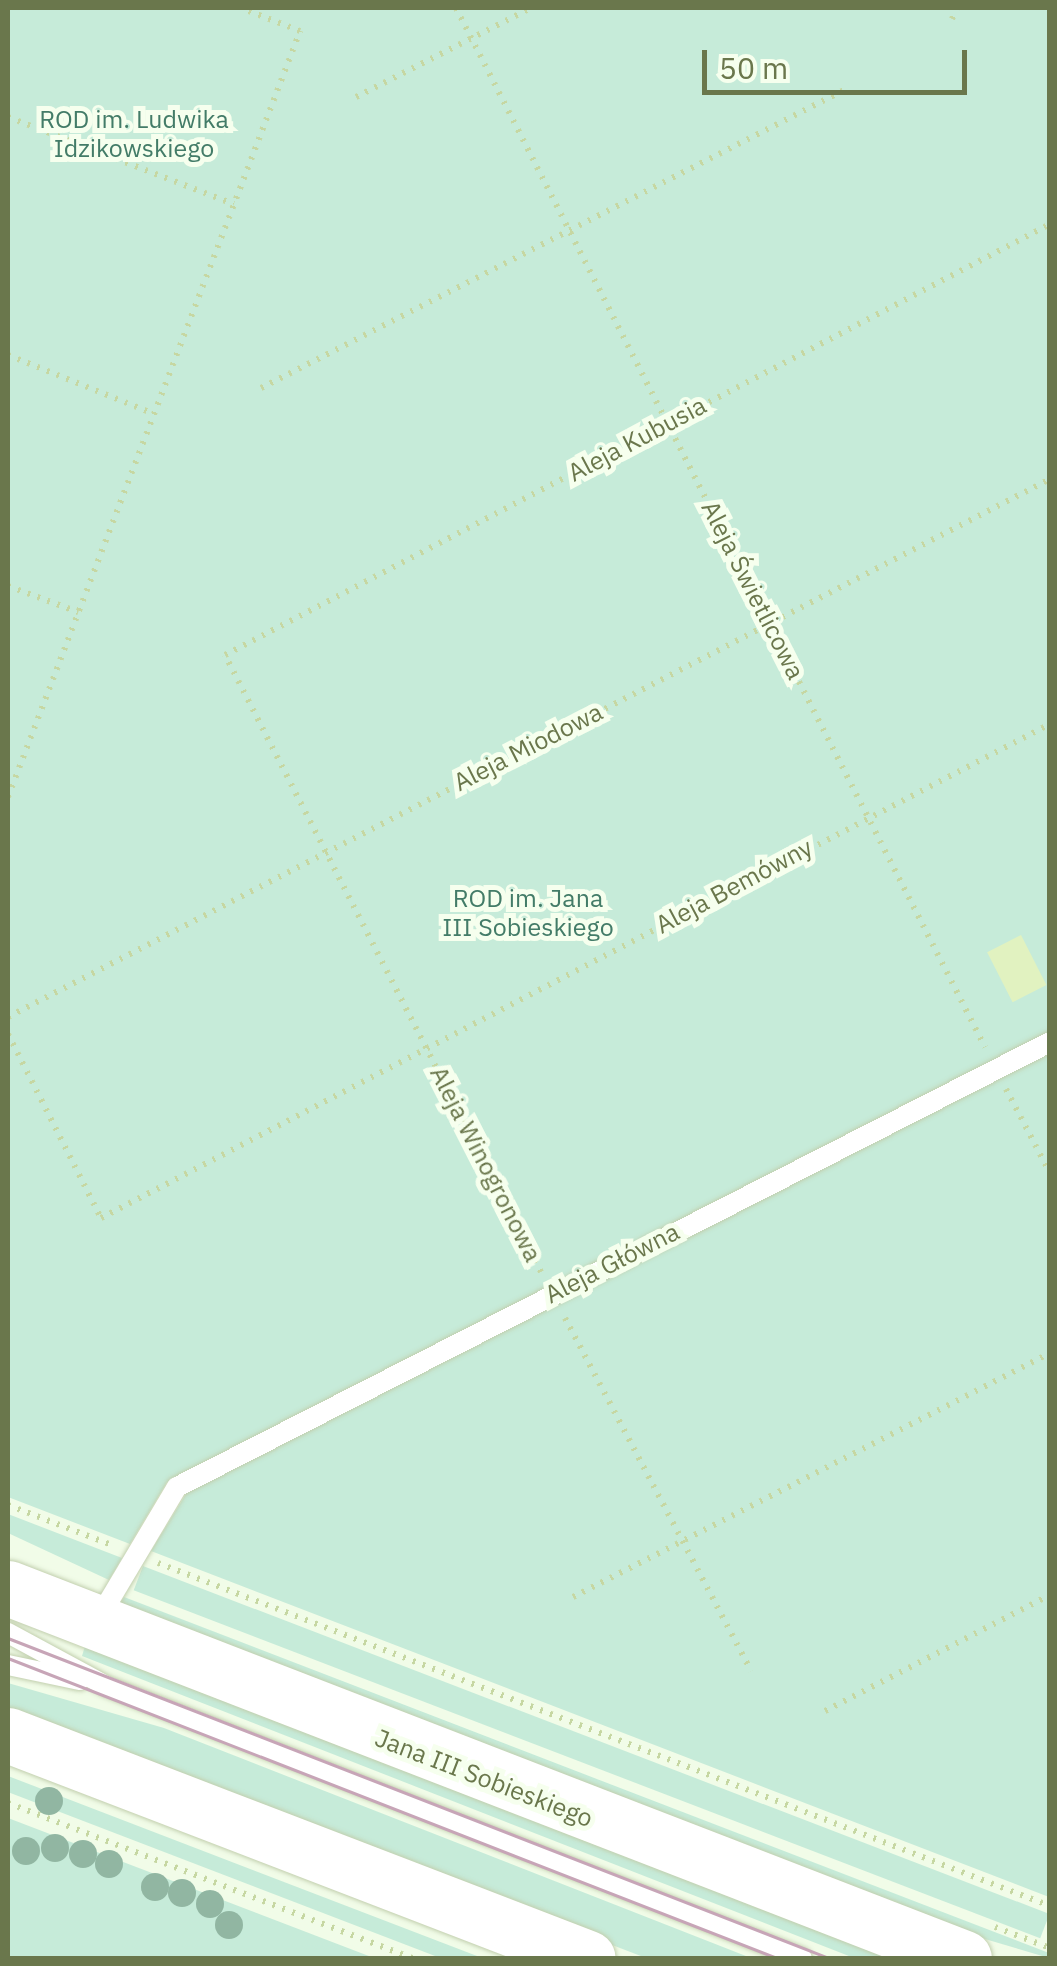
<!DOCTYPE html>
<meta charset="utf-8">
<style>
body{margin:0}
#map{position:relative;width:1057px;height:1966px;overflow:hidden;background:#f1fce8;font-family:"IBM Plex Sans",sans-serif}
div>[style]{position:absolute}
[style*='--x']{left:calc(var(--x)*1px);top:calc(var(--y)*1px);width:calc(var(--w)*1px);rotate:calc(var(--a)*1deg)}
.green>*{inset:0;background:#c6ebd9;transform-origin:0 0}
.building>*{inset:0;background:#e1f2c0;transform-origin:0 0}
.path>*{height:6px;margin-top:-3px;transform-origin:0;background:repeating-linear-gradient(90deg,#c6d7a2 0 2.5px,transparent 0 10.5px)}
.roads{filter:drop-shadow(0 0 2px #c2cfae) drop-shadow(0 0 2px #c2cfae)}
.service>*{height:20px;margin:-10px;padding:0 10px;transform-origin:10px;border-radius:10px;background:#fff}
.secondary>*{height:55px;margin:-27.5px;padding:0 27.5px;transform-origin:27.5px;border-radius:27.5px;background:#fff}
.tram>*{height:2.5px;margin:-1.25px;padding:0 1.25px;transform-origin:1.25px;border-radius:1.25px;background:#c7a5b7}
.trees>*{width:28px;height:28px;margin:-14px;border-radius:50%;background:#91b6a2}
span{translate:-50% -50%;white-space:nowrap;text-align:center;line-height:1.15;-webkit-text-stroke:10px #f6ffee;paint-order:stroke}
.park-label{font-size:25px;color:#437c68}
.street-label{font-size:25px;color:#6a774c}
.frame{position:absolute;inset:0;border:10px solid #6a774c;pointer-events:none}
.scale{position:absolute;left:702px;top:50px;width:265px;height:45px;box-sizing:border-box;border:5px solid #6a774c;border-top:0;padding-left:12px;font-size:30px;line-height:35px;white-space:nowrap;color:#6a774c;-webkit-text-stroke:8px #f6ffee;paint-order:stroke}
</style>
<div id="map">
<div class="green">
<div style="clip-path:polygon(8px 8px,1049px 8px,1049px 1897px,151px 1551px,186px 1494px,167px 1482px,130px 1544px,8px 1497px)"></div>
<div style="clip-path:polygon(8px 1514px,122px 1558px,109px 1580px,8px 1533px)"></div>
<div style="left:143px;top:1566px;width:971px;height:26px;rotate:21deg"></div>
<div style="clip-path:polygon(124px 1597px,1049px 1953px,1049px 1958px,951px 1929px,120px 1604px)"></div>
<div style="clip-path:polygon(85px 1646px,907px 1958px,854px 1958px,82px 1656px)"></div>
<div style="clip-path:polygon(8px 1683px,164px 1728px,751px 1958px,646px 1958px,8px 1713px)"></div>
<div style="left:8px;top:1776px;width:508px;height:15px;rotate:21deg"></div>
<div style="clip-path:polygon(8px 1818px,374px 1958px,8px 1958px)"></div>
</div>
<div class="building">
<div style="left:1021px;top:935px;width:56px;height:38px;rotate:63deg"></div>
</div>
<div class="path">
<div style="--x:456;--y:8;--w:1166;--a:63.02"></div>
<div style="--x:952;--y:19;--w:12;--a:-66"></div>
<div style="--x:356;--y:97;--w:196;--a:-27"></div>
<div style="--x:8;--y:117;--w:242;--a:21.1"></div>
<div style="--x:8;--y:355;--w:157;--a:22"></div>
<div style="--x:261;--y:388;--w:657;--a:-27.07"></div>
<div style="--x:8;--y:586;--w:75;--a:20.4"></div>
<div style="--x:8;--y:797;--w:820;--a:-69.13"></div>
<div style="--x:300;--y:31;--w:63;--a:-158.7"></div>
<div style="--x:8;--y:1017;--w:1173;--a:-27.31"></div>
<div style="--x:8;--y:1034;--w:206;--a:63.2"></div>
<div style="--x:101;--y:1218;--w:1070;--a:-27.5"></div>
<div style="--x:1006;--y:1089;--w:95;--a:62.4"></div>
<div style="--x:541;--y:1272;--w:693;--a:-117.12"></div>
<div style="--x:225;--y:655;--w:931;--a:-27.58"></div>
<div style="--x:565;--y:1318;--w:399;--a:62.2"></div>
<div style="--x:8;--y:1505;--w:114;--a:21.1"></div>
<div style="--x:158;--y:1563;--w:956;--a:21.03"></div>
<div style="--x:573;--y:1597;--w:536;--a:-27.09"></div>
<div style="--x:825;--y:1711;--w:253;--a:-27.3"></div>
<div style="--x:8;--y:1803;--w:433;--a:21"></div>
<div style="--x:995;--y:1927;--w:59;--a:20.9"></div>
</div>
<div class="roads">
<div class="service">
<div style="--x:97;--y:1621;--w:156;--a:-59.2"></div>
<div style="--x:177;--y:1487;--w:980;--a:-27.01"></div>
<div style="--x:8;--y:1633;--w:111;--a:28.4"></div>
<div style="--x:106;--y:1686;--w:747;--a:21.35"></div>
<div style="--x:8;--y:1665;--w:73;--a:11.9"></div>
</div>
<div class="secondary">
<div style="--x:8;--y:1588;--w:1025;--a:21.16"></div>
<div style="--x:8;--y:1735;--w:621;--a:21.03"></div>
</div>
</div>
<div class="tram">
<div style="--x:8;--y:1638;--w:881;--a:21.29"></div>
<div style="--x:8;--y:1658;--w:825;--a:21.31"></div>
</div>
<div class="trees">
<div style="left:49px;top:1801px"></div>
<div style="left:55px;top:1848px"></div>
<div style="left:26px;top:1851px"></div>
<div style="left:83px;top:1854px"></div>
<div style="left:109px;top:1864px"></div>
<div style="left:155px;top:1887px"></div>
<div style="left:182px;top:1893px"></div>
<div style="left:210px;top:1904px"></div>
<div style="left:229px;top:1925px"></div>
</div>
<div class="park-label">
<span style="left:134px;top:134px">ROD im. Ludwika<br>Idzikowskiego</span>
<span style="left:528px;top:913px">ROD im. Jana<br>III Sobieskiego</span>
</div>
<div class="street-label">
<span style="left:637px;top:439px;rotate:-28deg">Aleja Kubusia</span>
<span style="left:753px;top:590px;rotate:63deg">Aleja Świetlicowa</span>
<span style="left:528px;top:747px;rotate:-27deg">Aleja Miodowa</span>
<span style="left:734px;top:886px;rotate:-28deg">Aleja Bemówny</span>
<span style="left:486px;top:1164px;rotate:63deg">Aleja Winogronowa</span>
<span style="left:612px;top:1263px;rotate:-27deg">Aleja Główna</span>
<span style="left:484px;top:1778px;rotate:21deg">Jana III Sobieskiego</span>
</div>
<div class="frame"></div>
<div class="scale">50 m</div>
</div>
